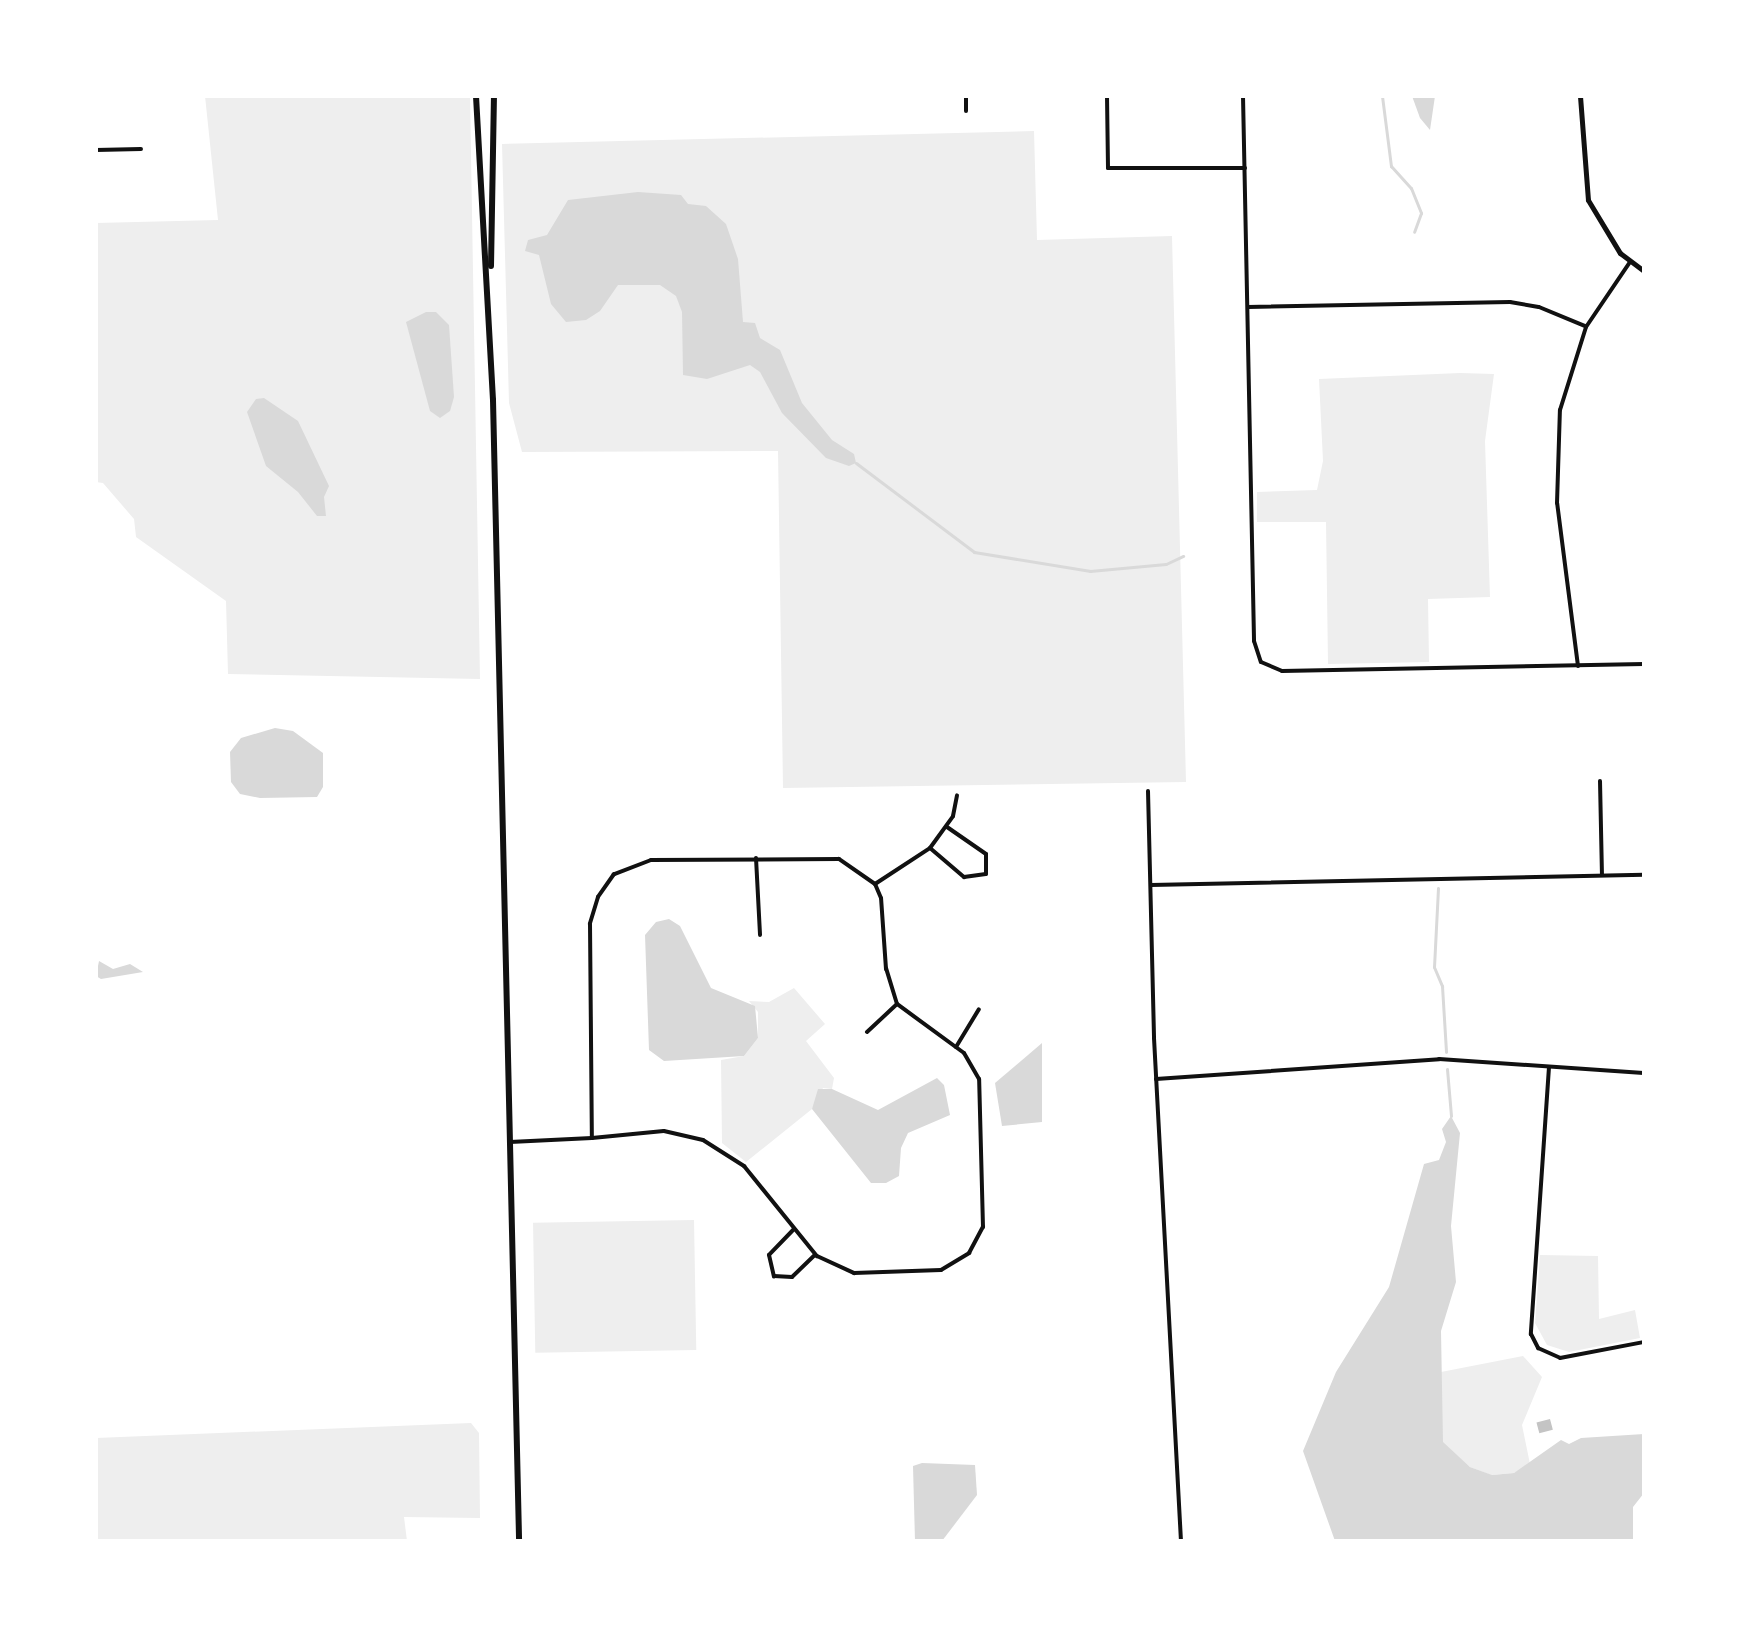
<!DOCTYPE html>
<style>
body{margin:0}
#map{position:relative;width:1740px;height:1637px;overflow:hidden;background:#fff;font-family:"Sofia Sans Condensed",sans-serif}
div>[style]{position:absolute}
[style*='--x']{left:calc(var(--x)*1px);top:calc(var(--y)*1px);width:calc(var(--w)*1px);rotate:calc(var(--a)*1deg)}
.green>*{inset:0;background:#eee;transform-origin:0 0}
.water>*{inset:0;background:#d9d9d9}
.stream>*{height:3px;margin:-1.5px;padding:0 1.5px;transform-origin:1.5px;border-radius:1.5px;background:#d9d9d9}
.building>*{inset:0;background:#c4c4c4;transform-origin:0 0}
.minor>*{height:4px;margin:-2px;padding:0 2px;transform-origin:2px;border-radius:2px;background:#111}
.tertiary>*{height:5px;margin:-2.5px;padding:0 2.5px;transform-origin:2.5px;border-radius:2.5px;background:#111}
.secondary>*{height:6px;margin:-3px;padding:0 3px;transform-origin:3px;border-radius:3px;background:#111}
span{translate:-50% -50%;white-space:nowrap;text-align:center;line-height:1.15;-webkit-text-stroke:6px #fff;paint-order:stroke}
.frame{position:absolute;inset:0;border:98px solid #fff;pointer-events:none}
</style>
<div id="map">
<div class="green">
<div style="clip-path:polygon(205px 96px,470px 96px,480px 679px,228px 674px,226px 601px,136px 537px,134px 519px,103px 483px,96px 482px,96px 223px,218px 220px)"></div>
<div style="clip-path:polygon(1034px 131px,1037px 240px,1172px 236px,1186px 782px,783px 788px,778px 451px,522px 452px,509px 403px,502px 144px)"></div>
<div style="clip-path:polygon(1460px 373px,1494px 374px,1485px 441px,1490px 597px,1428px 599px,1429px 662px,1328px 664px,1326px 522px,1257px 522px,1257px 492px,1317px 490px,1323px 461px,1319px 379px)"></div>
<div style="clip-path:polygon(794px 988px,825px 1024px,806px 1041px,834px 1078px,832px 1089px,823px 1088px,812px 1109px,746px 1162px,722px 1143px,721px 1060px,744px 1056px,758px 1038px,758px 1012px,749px 1001px,769px 1002px)"></div>
<div style="left:694px;top:1220px;width:130px;height:161px;rotate:89deg"></div>
<div style="clip-path:polygon(1540px 1255px,1598px 1256px,1599px 1319px,1635px 1310px,1640px 1338px,1569px 1352px,1547px 1345px,1535px 1323px)"></div>
<div style="clip-path:polygon(1523px 1356px,1542px 1377px,1522px 1425px,1530px 1464px,1514px 1473px,1491px 1475px,1470px 1467px,1442px 1442px,1441px 1372px)"></div>
<div style="clip-path:polygon(471px 1423px,479px 1433px,480px 1518px,404px 1517px,407px 1541px,96px 1541px,96px 1438px)"></div>
</div>
<div class="water">
<div style="clip-path:polygon(1412px 96px,1435px 96px,1430px 130px,1420px 118px)"></div>
<div style="clip-path:polygon(638px 192px,681px 195px,688px 204px,706px 206px,726px 224px,738px 259px,743px 322px,755px 323px,760px 338px,780px 350px,802px 403px,832px 440px,854px 454px,856px 463px,849px 466px,826px 458px,782px 413px,760px 372px,750px 365px,707px 379px,683px 375px,682px 312px,676px 296px,660px 285px,618px 285px,600px 311px,586px 320px,566px 322px,551px 304px,539px 255px,525px 251px,528px 240px,547px 235px,568px 200px)"></div>
<div style="clip-path:polygon(426px 312px,436px 312px,449px 325px,454px 397px,450px 411px,440px 418px,430px 411px,406px 322px)"></div>
<div style="clip-path:polygon(264px 398px,298px 421px,329px 486px,324px 497px,326px 516px,317px 516px,298px 492px,266px 466px,247px 412px,256px 399px)"></div>
<div style="clip-path:polygon(275px 728px,293px 731px,323px 753px,323px 787px,317px 797px,260px 798px,240px 794px,231px 782px,230px 752px,241px 738px)"></div>
<div style="clip-path:polygon(669px 919px,680px 926px,711px 988px,755px 1006px,758px 1038px,744px 1056px,664px 1061px,649px 1050px,645px 935px,656px 922px)"></div>
<div style="clip-path:polygon(99px 961px,113px 969px,130px 964px,143px 972px,101px 979px,96px 976px)"></div>
<div style="clip-path:polygon(1042px 1043px,1042px 1122px,1002px 1126px,995px 1083px)"></div>
<div style="clip-path:polygon(937px 1078px,944px 1085px,950px 1115px,908px 1133px,901px 1148px,899px 1176px,886px 1183px,871px 1183px,812px 1109px,818px 1089px,832px 1089px,878px 1110px)"></div>
<div style="clip-path:polygon(1451px 1116px,1460px 1133px,1451px 1226px,1456px 1282px,1441px 1331px,1443px 1442px,1470px 1467px,1492px 1475px,1514px 1473px,1561px 1440px,1569px 1444px,1581px 1438px,1644px 1434px,1644px 1493px,1633px 1507px,1633px 1541px,1335px 1541px,1303px 1451px,1336px 1372px,1389px 1287px,1424px 1164px,1439px 1160px,1446px 1142px,1442px 1129px)"></div>
<div style="clip-path:polygon(922px 1463px,975px 1465px,977px 1495px,942px 1541px,915px 1541px,913px 1466px)"></div>
</div>
<div class="stream">
<div style="--x:1382;--y:96;--w:71;--a:82.7"></div>
<div style="--x:1391;--y:166;--w:30;--a:48"></div>
<div style="--x:1411;--y:188;--w:27;--a:68"></div>
<div style="--x:1421;--y:213;--w:20;--a:110"></div>
<div style="--x:856;--y:463;--w:148;--a:37"></div>
<div style="--x:974;--y:552;--w:118;--a:9.3"></div>
<div style="--x:1090;--y:571;--w:76;--a:-5.3"></div>
<div style="--x:1166;--y:564;--w:19;--a:-25"></div>
<div style="--x:1438;--y:888;--w:79;--a:92.9"></div>
<div style="--x:1434;--y:967;--w:21;--a:67"></div>
<div style="--x:1442;--y:986;--w:66;--a:86.5"></div>
<div style="--x:1447;--y:1069;--w:47;--a:85.1"></div>
</div>
<div class="building">
<div style="left:1550px;top:1419px;width:11px;height:14px;rotate:75deg"></div>
</div>
<div class="minor">
<div style="--x:966;--y:96;--w:15;--a:90"></div>
<div style="--x:1107;--y:96;--w:72;--a:89.2"></div>
<div style="--x:1108;--y:168;--w:137;--a:0"></div>
<div style="--x:1243;--y:96;--w:545;--a:88.84"></div>
<div style="--x:1254;--y:641;--w:22;--a:72"></div>
<div style="--x:1261;--y:662;--w:23;--a:23"></div>
<div style="--x:1282;--y:671;--w:362;--a:-1.1"></div>
<div style="--x:96;--y:150;--w:45;--a:-1.3"></div>
<div style="--x:1248;--y:307;--w:262;--a:-1.1"></div>
<div style="--x:1510;--y:302;--w:29;--a:10"></div>
<div style="--x:1539;--y:307;--w:50;--a:22.4"></div>
<div style="--x:1578;--y:666;--w:164;--a:-97.3"></div>
<div style="--x:1557;--y:503;--w:93;--a:-88.2"></div>
<div style="--x:1560;--y:410;--w:87;--a:-72.6"></div>
<div style="--x:1586;--y:327;--w:78;--a:-55.9"></div>
<div style="--x:1600;--y:781;--w:94;--a:88.8"></div>
<div style="--x:1148;--y:791;--w:247;--a:88.6"></div>
<div style="--x:1154;--y:1038;--w:504;--a:86.93"></div>
<div style="--x:930;--y:848;--w:45;--a:40.5"></div>
<div style="--x:964;--y:877;--w:22;--a:-8"></div>
<div style="--x:986;--y:874;--w:20;--a:-90"></div>
<div style="--x:986;--y:854;--w:47;--a:-145.3"></div>
<div style="--x:756;--y:858;--w:77;--a:87"></div>
<div style="--x:875;--y:884;--w:66;--a:-33.2"></div>
<div style="--x:930;--y:848;--w:39;--a:-54"></div>
<div style="--x:953;--y:816;--w:21;--a:-79"></div>
<div style="--x:1151;--y:885;--w:493;--a:-1.2"></div>
<div style="--x:867;--y:1032;--w:41;--a:-43"></div>
<div style="--x:956;--y:1047;--w:44;--a:-58.8"></div>
<div style="--x:1549;--y:1067;--w:268;--a:93.9"></div>
<div style="--x:1531;--y:1334;--w:16;--a:63"></div>
<div style="--x:1538;--y:1348;--w:24;--a:24"></div>
<div style="--x:1560;--y:1358;--w:86;--a:-10.8"></div>
<div style="--x:1156;--y:1079;--w:284;--a:-4"></div>
<div style="--x:1439;--y:1059;--w:205;--a:3.9"></div>
<div style="--x:510;--y:1142;--w:82;--a:-2.8"></div>
<div style="--x:592;--y:1138;--w:72;--a:-5.6"></div>
<div style="--x:664;--y:1131;--w:40;--a:13"></div>
<div style="--x:703;--y:1140;--w:49;--a:32.4"></div>
<div style="--x:744;--y:1166;--w:116;--a:51"></div>
<div style="--x:817;--y:1256;--w:41;--a:24.7"></div>
<div style="--x:854;--y:1273;--w:87;--a:-2"></div>
<div style="--x:941;--y:1270;--w:33;--a:-31"></div>
<div style="--x:969;--y:1253;--w:30;--a:-62"></div>
<div style="--x:983;--y:1227;--w:148;--a:-91.5"></div>
<div style="--x:979;--y:1079;--w:30;--a:-120"></div>
<div style="--x:964;--y:1053;--w:83;--a:-143.8"></div>
<div style="--x:897;--y:1004;--w:37;--a:-107"></div>
<div style="--x:886;--y:969;--w:71;--a:-94"></div>
<div style="--x:881;--y:898;--w:15;--a:-113"></div>
<div style="--x:875;--y:884;--w:44;--a:-145.2"></div>
<div style="--x:839;--y:859;--w:188;--a:179.7"></div>
<div style="--x:651;--y:860;--w:40;--a:159"></div>
<div style="--x:614;--y:874;--w:28;--a:125"></div>
<div style="--x:598;--y:897;--w:28;--a:107"></div>
<div style="--x:590;--y:924;--w:214;--a:89.5"></div>
<div style="--x:794;--y:1229;--w:36;--a:134"></div>
<div style="--x:769;--y:1255;--w:22;--a:77"></div>
<div style="--x:774;--y:1276;--w:18;--a:3"></div>
<div style="--x:792;--y:1277;--w:32;--a:-44"></div>
</div>
<div class="tertiary">
<div style="--x:1580;--y:96;--w:104;--a:85.6"></div>
<div style="--x:1588;--y:200;--w:62;--a:58.9"></div>
<div style="--x:1620;--y:253;--w:30;--a:37"></div>
</div>
<div class="secondary">
<div style="--x:476;--y:96;--w:304;--a:86.8"></div>
<div style="--x:493;--y:400;--w:1141;--a:88.69"></div>
<div style="--x:491;--y:266;--w:170;--a:-89"></div>
</div>
<div class="frame"></div>
</div>
